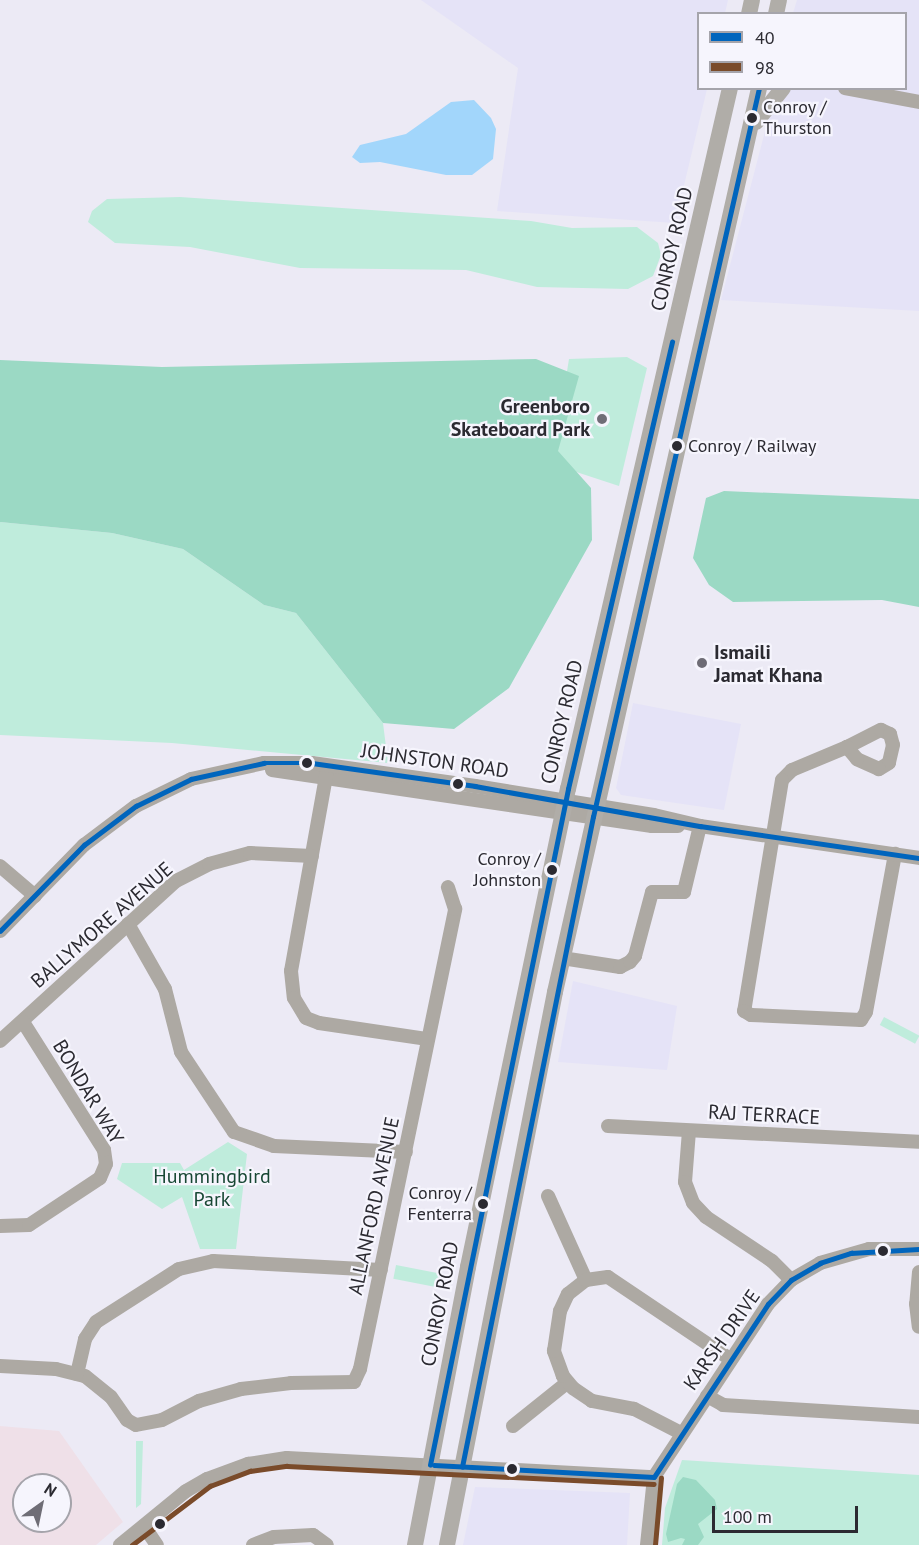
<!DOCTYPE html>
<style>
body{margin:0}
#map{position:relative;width:919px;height:1545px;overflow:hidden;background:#eceaf5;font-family:"PT Sans",sans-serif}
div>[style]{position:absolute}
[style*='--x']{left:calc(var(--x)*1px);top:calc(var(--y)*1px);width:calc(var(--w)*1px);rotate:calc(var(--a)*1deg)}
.built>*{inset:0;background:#e5e3f7}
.education>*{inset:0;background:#efe0e8}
.green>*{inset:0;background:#bfecdc;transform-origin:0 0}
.forest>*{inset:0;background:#9bd9c4}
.water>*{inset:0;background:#a2d6fb}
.minor>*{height:14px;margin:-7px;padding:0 7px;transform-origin:7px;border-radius:7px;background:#ada9a3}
.major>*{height:16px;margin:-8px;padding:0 8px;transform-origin:8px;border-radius:8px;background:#b0ada8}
.bus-1>*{height:4.5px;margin:-2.25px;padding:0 2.25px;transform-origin:2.25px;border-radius:2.25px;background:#0065bd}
.bus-2>*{height:4.5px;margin:-2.25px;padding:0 2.25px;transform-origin:2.25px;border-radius:2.25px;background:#7a4b2a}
.dots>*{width:16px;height:16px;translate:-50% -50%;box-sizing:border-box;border:3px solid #f6f5fd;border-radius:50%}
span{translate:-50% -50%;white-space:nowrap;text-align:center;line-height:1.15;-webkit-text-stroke:4.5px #f6f5fd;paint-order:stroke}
.bus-label{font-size:18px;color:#2b2a31}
.left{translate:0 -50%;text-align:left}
.right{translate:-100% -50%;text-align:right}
.street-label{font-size:20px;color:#2b2a31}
.poi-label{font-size:20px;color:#2b2a31;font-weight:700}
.park-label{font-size:20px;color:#174734}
.legend{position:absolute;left:697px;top:12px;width:210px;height:78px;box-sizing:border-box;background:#f6f5fd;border:2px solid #a5a4ab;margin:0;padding:8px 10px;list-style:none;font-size:18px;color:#2b2a31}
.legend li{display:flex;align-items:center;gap:12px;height:30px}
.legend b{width:30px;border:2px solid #a5a4ab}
.north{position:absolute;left:12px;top:1473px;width:60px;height:60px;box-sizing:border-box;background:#f6f5fd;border:2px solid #a5a4ab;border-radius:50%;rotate:33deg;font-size:16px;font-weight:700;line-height:24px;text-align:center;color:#2b2a31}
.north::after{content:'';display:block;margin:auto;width:21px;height:27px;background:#6f6d76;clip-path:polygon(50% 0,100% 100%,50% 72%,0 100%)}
.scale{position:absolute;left:712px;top:1506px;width:146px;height:27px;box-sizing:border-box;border:3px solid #2b2a31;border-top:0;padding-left:8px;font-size:18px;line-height:21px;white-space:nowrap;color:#2b2a31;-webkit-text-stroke:4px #f6f5fd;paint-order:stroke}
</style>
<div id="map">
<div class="built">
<div style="clip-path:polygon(421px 0,728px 0,725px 13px,698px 14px,698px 88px,707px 89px,675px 223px,497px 211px,518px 68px)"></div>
<div style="clip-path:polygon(797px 0,919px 0,919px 311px,721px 300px,776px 89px,906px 88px,906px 14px,793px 13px)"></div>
<div style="clip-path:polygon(633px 703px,741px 724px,724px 810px,621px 795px,616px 788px)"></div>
<div style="clip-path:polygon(573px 981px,677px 1006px,667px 1070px,558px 1062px)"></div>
<div style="clip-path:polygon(475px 1487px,630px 1493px,627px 1545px,463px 1545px)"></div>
</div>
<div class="education">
<div style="clip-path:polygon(evenodd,0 1426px,59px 1431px,123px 1522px,96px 1545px,0 1545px,0 1426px,24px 1485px,60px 1485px,60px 1521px,24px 1521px,24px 1485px)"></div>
</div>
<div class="green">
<div style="clip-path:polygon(180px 197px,531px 221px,572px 228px,637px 227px,658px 243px,661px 255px,653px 276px,628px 289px,537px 287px,466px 270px,300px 268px,190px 247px,115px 243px,88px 222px,92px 211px,107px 199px)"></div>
<div style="clip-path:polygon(627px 357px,647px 368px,619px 486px,552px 464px,569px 359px)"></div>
<div style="clip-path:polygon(0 522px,112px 533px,183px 549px,264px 605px,296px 613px,383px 723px,388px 763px,172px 743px,0 735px)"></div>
<div style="left:884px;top:1017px;width:40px;height:9px;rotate:28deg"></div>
<div style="clip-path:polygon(228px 1142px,247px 1154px,236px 1249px,200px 1249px,182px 1197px,162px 1209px,117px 1179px,122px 1163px,180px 1163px,184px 1170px)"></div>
<div style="left:396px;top:1265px;width:51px;height:14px;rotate:11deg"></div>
<div style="clip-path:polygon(136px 1441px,143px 1441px,141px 1504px,136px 1508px)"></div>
<div style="clip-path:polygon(682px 1460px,919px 1475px,919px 1545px,662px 1545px,665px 1508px)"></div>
</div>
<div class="forest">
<div style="clip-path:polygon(536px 359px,579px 376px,558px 451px,591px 488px,592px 540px,509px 688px,454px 729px,383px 723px,296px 613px,264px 605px,183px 549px,112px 533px,0 522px,0 360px,162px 367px)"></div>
<div style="clip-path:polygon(724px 491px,919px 499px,919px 607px,882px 600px,733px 602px,709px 585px,693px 558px,706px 498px)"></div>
<div style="clip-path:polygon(683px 1477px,696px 1480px,715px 1500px,717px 1509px,698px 1524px,704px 1537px,698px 1545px,682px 1545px,685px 1539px,681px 1538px,668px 1542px,666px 1534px,677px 1484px)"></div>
</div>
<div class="water">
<div style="clip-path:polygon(474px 100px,491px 118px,496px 129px,493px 159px,472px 175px,446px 175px,380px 162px,360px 163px,352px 157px,360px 145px,406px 134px,451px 102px)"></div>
</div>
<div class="minor">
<div style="--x:845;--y:88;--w:75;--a:10.7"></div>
<div style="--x:847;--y:747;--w:38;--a:-27"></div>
<div style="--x:881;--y:730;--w:10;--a:24"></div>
<div style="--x:890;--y:734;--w:11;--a:75"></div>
<div style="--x:893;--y:745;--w:18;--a:103"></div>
<div style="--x:889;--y:763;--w:12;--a:149"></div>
<div style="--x:879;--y:769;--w:24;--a:-156"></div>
<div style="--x:857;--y:759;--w:16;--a:-130"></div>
<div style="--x:847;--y:747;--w:60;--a:157.3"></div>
<div style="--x:792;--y:770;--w:14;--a:135"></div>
<div style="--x:782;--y:780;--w:234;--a:99.3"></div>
<div style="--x:744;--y:1011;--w:8;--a:30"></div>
<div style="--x:751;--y:1015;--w:110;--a:2.6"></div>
<div style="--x:861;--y:1020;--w:9;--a:-58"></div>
<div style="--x:866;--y:1012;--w:161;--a:-79.6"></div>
<div style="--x:272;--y:770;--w:384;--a:8.4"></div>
<div style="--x:652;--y:826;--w:26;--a:0"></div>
<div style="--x:327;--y:771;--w:203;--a:100.2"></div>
<div style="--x:291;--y:971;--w:27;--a:84"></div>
<div style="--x:294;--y:998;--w:23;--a:59"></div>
<div style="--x:306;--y:1018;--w:14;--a:21"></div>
<div style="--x:319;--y:1023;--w:110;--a:8.4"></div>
<div style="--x:0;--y:866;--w:46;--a:40.6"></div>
<div style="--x:128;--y:924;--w:75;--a:60.4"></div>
<div style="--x:165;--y:989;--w:65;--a:75.7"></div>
<div style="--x:181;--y:1052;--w:96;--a:56.5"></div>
<div style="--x:234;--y:1132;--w:42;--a:19.3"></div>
<div style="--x:274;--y:1146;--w:132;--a:2.6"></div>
<div style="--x:0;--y:931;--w:120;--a:-45.7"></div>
<div style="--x:84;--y:845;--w:65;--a:-36.9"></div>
<div style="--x:136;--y:806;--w:61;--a:-26.1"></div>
<div style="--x:191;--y:779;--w:75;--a:-12.4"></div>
<div style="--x:264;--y:763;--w:48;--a:0"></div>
<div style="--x:312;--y:763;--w:165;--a:8"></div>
<div style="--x:475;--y:786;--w:181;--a:9.2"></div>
<div style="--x:654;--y:815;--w:47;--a:13.4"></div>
<div style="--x:700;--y:826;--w:221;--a:8.3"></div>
<div style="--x:562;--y:958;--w:59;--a:8.8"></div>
<div style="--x:620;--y:967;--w:11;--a:-27"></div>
<div style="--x:630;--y:962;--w:8;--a:-50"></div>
<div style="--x:635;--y:956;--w:66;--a:-75.1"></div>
<div style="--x:652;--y:892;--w:32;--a:0"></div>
<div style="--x:684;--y:892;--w:68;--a:-76.4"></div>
<div style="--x:0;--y:1041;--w:238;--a:-42.3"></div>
<div style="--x:176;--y:881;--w:37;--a:-27"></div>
<div style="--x:209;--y:864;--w:42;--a:-15"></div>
<div style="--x:250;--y:853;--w:62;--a:2.8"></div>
<div style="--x:608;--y:1126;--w:311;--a:2.9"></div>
<div style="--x:689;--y:1131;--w:51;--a:94.5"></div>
<div style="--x:685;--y:1182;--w:22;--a:69"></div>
<div style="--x:693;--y:1203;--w:19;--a:47"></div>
<div style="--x:706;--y:1217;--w:79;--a:33.7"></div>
<div style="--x:772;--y:1261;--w:27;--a:45"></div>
<div style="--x:548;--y:1196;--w:92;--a:65.7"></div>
<div style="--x:0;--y:1226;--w:29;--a:-2"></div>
<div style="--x:29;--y:1225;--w:85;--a:-33.5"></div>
<div style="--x:100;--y:1178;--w:15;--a:-67"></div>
<div style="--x:106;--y:1164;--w:14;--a:-98"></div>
<div style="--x:104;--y:1150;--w:151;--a:-122.3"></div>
<div style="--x:919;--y:1272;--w:32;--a:95"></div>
<div style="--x:916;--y:1304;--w:23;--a:83"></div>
<div style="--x:0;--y:1366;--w:56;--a:3.1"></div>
<div style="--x:56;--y:1369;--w:30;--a:14"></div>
<div style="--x:85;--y:1376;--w:33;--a:39"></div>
<div style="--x:111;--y:1397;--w:28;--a:55"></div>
<div style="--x:127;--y:1420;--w:10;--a:29"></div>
<div style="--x:136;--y:1425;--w:26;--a:-11"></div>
<div style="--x:162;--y:1420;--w:42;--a:-27.2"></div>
<div style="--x:199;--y:1401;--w:44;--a:-15.9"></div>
<div style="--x:241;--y:1389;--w:50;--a:-6.8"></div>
<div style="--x:291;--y:1383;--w:63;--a:-0.9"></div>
<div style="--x:354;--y:1382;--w:14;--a:-65"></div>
<div style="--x:360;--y:1369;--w:470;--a:-78.3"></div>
<div style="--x:455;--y:909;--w:23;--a:-108"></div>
<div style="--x:77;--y:1374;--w:36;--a:-77"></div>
<div style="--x:85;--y:1339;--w:20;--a:-57"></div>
<div style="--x:96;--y:1322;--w:98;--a:-32.6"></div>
<div style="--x:179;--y:1269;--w:35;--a:-13"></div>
<div style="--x:213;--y:1261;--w:168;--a:3.1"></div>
<div style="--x:707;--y:1396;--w:18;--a:29"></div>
<div style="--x:723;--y:1405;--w:196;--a:3.5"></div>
<div style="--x:513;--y:1426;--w:70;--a:-38.7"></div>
<div style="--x:681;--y:1433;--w:53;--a:-152.9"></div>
<div style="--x:634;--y:1409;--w:43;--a:-169.2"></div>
<div style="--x:592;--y:1401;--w:23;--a:-146"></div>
<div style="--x:573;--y:1388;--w:16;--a:-130"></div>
<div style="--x:563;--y:1376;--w:27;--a:-110"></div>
<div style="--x:554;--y:1351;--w:40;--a:-81.5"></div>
<div style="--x:560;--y:1311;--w:19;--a:-65"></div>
<div style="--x:568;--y:1294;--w:23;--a:-38"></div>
<div style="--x:586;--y:1280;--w:22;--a:-8"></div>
<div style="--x:608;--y:1277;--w:147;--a:33.9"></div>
<div style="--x:144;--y:1526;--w:23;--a:56"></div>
<div style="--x:120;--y:1545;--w:85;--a:-39.3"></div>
<div style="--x:186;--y:1491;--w:24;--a:-30"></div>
<div style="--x:207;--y:1479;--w:44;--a:-20.1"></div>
<div style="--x:248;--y:1464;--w:39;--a:-9"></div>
<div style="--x:287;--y:1458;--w:367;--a:3"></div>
<div style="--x:253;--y:1545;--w:22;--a:-21"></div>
<div style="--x:274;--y:1537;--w:39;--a:-3"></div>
<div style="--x:313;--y:1535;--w:17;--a:36"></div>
<div style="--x:647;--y:1545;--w:68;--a:-84.1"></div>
<div style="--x:654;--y:1477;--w:207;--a:-56.6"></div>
<div style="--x:768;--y:1304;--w:33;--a:-46"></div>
<div style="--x:791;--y:1280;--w:34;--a:-30"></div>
<div style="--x:820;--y:1263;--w:51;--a:-15.9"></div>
<div style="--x:869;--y:1249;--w:50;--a:0"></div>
</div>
<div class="major">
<div style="--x:749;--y:14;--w:14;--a:-78"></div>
<div style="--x:776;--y:14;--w:14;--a:-78"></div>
<div style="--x:756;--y:122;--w:43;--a:-51.5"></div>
<div style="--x:415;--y:1545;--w:283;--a:-79.2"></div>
<div style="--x:468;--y:1267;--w:488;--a:-78.2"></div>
<div style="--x:568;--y:789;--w:719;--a:-76.99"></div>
<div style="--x:447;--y:1545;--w:563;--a:-78.95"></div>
<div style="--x:555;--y:992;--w:927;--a:-77.28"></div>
</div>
<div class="bus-1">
<div style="--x:0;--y:931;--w:120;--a:-45.7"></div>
<div style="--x:84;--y:845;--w:65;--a:-36.9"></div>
<div style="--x:136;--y:806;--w:61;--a:-26.1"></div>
<div style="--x:191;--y:779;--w:75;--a:-12.4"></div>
<div style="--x:264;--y:763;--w:48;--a:0"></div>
<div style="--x:312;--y:763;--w:165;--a:8"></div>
<div style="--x:475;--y:786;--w:229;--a:10.1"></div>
<div style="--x:700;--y:826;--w:221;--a:8.3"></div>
<div style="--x:430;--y:1465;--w:690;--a:-78.46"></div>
<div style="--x:568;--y:789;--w:459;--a:-76.9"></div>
<div style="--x:434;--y:1465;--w:220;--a:3.1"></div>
<div style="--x:462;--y:1467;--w:663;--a:-78.61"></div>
<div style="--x:593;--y:817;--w:748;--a:-77.17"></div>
<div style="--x:654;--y:1477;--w:207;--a:-56.6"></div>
<div style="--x:768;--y:1304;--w:33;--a:-46"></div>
<div style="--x:791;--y:1280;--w:34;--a:-30"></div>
<div style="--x:820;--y:1263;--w:33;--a:-18"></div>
<div style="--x:851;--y:1253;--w:68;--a:-3.4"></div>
</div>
<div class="bus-2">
<div style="--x:132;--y:1545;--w:98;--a:-37.1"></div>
<div style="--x:210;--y:1486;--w:43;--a:-20.6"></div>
<div style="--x:250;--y:1471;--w:37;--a:-8"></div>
<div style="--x:287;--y:1466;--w:367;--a:2.8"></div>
<div style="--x:655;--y:1545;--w:67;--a:-84.9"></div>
</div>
<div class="dots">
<div style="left:752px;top:118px;background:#2b2a31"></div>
<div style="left:602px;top:419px;background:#6f6d76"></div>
<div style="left:677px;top:446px;background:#2b2a31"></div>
<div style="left:702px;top:663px;background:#6f6d76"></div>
<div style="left:307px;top:763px;background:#2b2a31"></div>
<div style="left:458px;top:784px;background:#2b2a31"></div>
<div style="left:552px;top:870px;background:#2b2a31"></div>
<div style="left:483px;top:1204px;background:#2b2a31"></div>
<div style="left:883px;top:1251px;background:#2b2a31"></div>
<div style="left:512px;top:1469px;background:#2b2a31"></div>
<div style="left:160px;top:1524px;background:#2b2a31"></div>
</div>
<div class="bus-label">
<span class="left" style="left:763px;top:118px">Conroy /<br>Thurston</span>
<span class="left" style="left:688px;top:446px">Conroy / Railway</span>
<span class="right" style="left:541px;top:870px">Conroy /<br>Johnston</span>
<span class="right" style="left:472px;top:1204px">Conroy /<br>Fenterra</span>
</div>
<div class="street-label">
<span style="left:672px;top:249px;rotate:-77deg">CONROY ROAD</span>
<span style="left:562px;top:722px;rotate:-77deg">CONROY ROAD</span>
<span style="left:435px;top:761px;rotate:8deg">JOHNSTON ROAD</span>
<span style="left:102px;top:925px;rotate:-41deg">BALLYMORE AVENUE</span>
<span style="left:88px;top:1092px;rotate:59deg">BONDAR WAY</span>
<span style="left:764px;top:1115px;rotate:3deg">RAJ TERRACE</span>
<span style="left:374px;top:1206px;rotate:-78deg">ALLANFORD AVENUE</span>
<span style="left:440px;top:1304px;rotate:-79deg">CONROY ROAD</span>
<span style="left:722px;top:1340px;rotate:-55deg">KARSH DRIVE</span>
</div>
<div class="poi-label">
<span class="right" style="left:590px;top:418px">Greenboro<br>Skateboard Park</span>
<span class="left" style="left:714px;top:664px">Ismaili<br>Jamat Khana</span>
</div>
<div class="park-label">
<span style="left:212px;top:1188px">Hummingbird<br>Park</span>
</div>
<ul class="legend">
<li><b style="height:8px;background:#0065bd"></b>40</li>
<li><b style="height:8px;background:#7a4b2a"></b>98</li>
</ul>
<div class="north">N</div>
<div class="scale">100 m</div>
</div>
